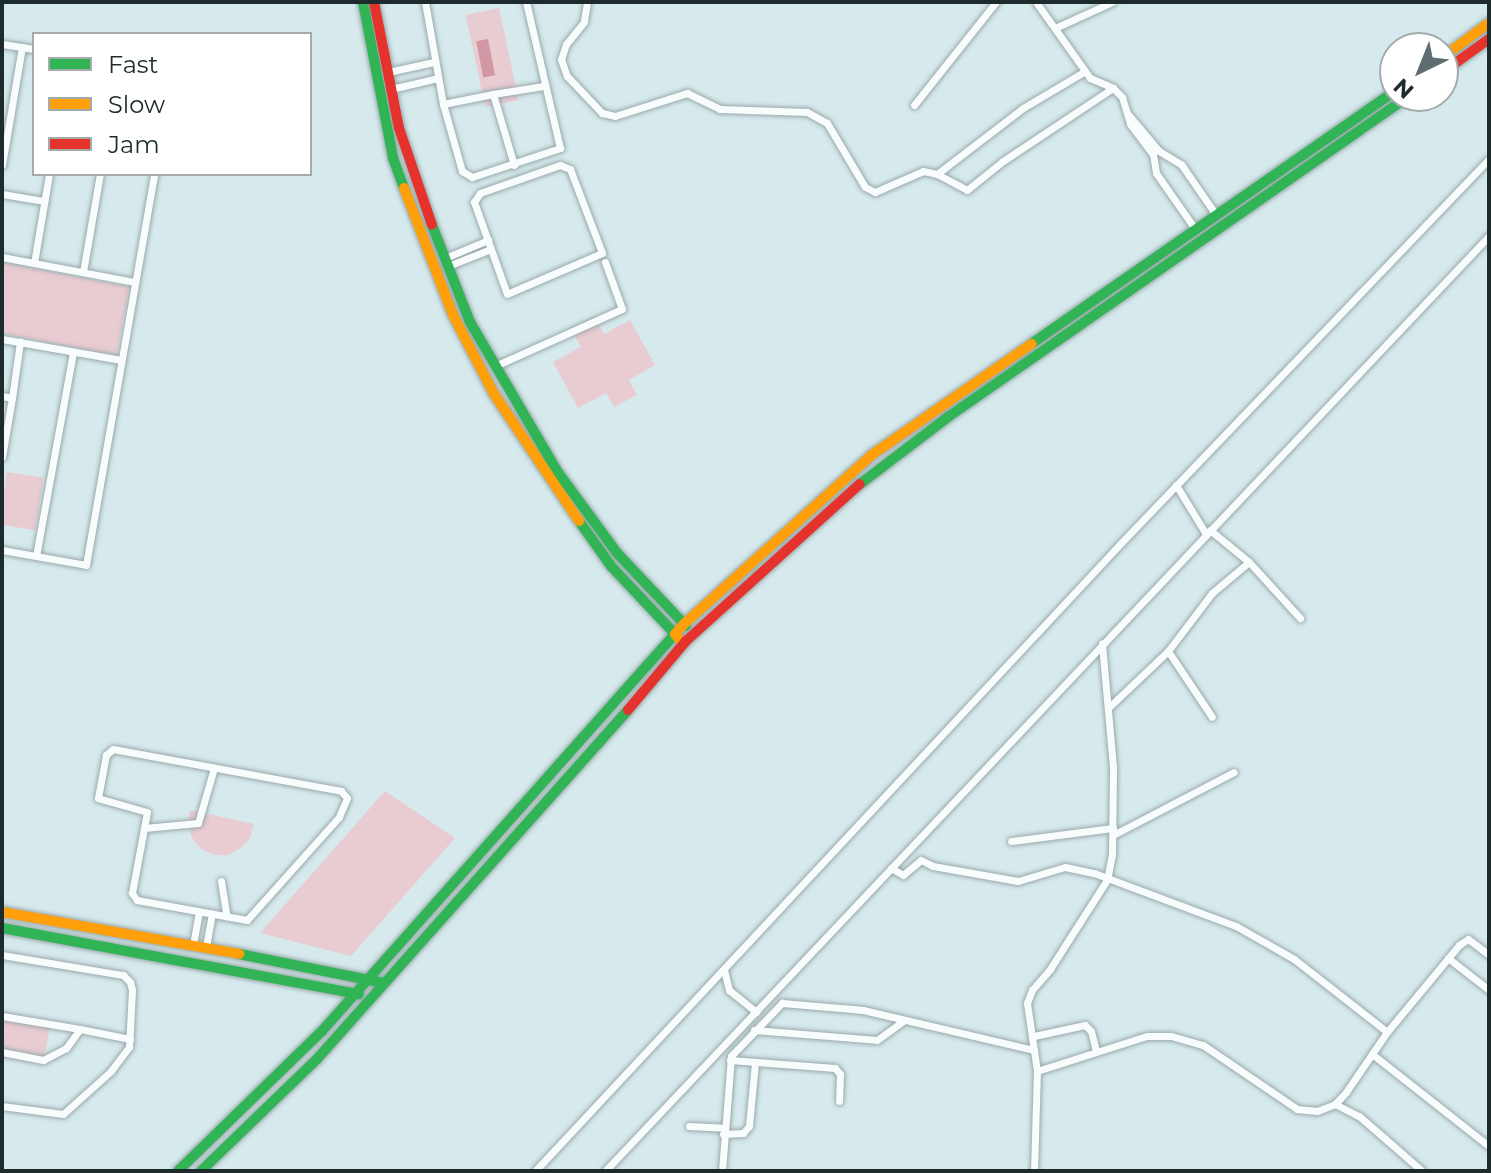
<!DOCTYPE html>
<style>
body{margin:0}
#map{position:relative;width:1491px;height:1173px;overflow:hidden;background:#d6eaed;font-family:Montserrat,sans-serif}
div>[style]{position:absolute}
[style*='--x']{left:calc(var(--x)*1px);top:calc(var(--y)*1px);width:calc(var(--w)*1px);rotate:calc(var(--a)*1deg)}
.green>*{inset:0;background:#e9cbd2;transform-origin:0 0}
.water>*{inset:0;background:#d197a3;transform-origin:0 0}
.roads{filter:drop-shadow(0 0 2px #9aa9ab) drop-shadow(0 0 2px #9aa9ab)}
.street>*{height:7px;margin:-3.5px;padding:0 3.5px;transform-origin:3.5px;border-radius:3.5px;background:#f9fcfc}
.fast>*{height:10px;margin:-5px;padding:0 5px;transform-origin:5px;border-radius:5px;background:#30b455}
.slow>*{height:10px;margin:-5px;padding:0 5px;transform-origin:5px;border-radius:5px;background:#ff9f0a}
.jam>*{height:10px;margin:-5px;padding:0 5px;transform-origin:5px;border-radius:5px;background:#e5322d}
span{translate:-50% -50%;white-space:nowrap;text-align:center;line-height:1.15;-webkit-text-stroke:6px #fff;paint-order:stroke}
.frame{position:absolute;inset:0;border:4px solid #1d2b2d;pointer-events:none}
.legend{position:absolute;left:32px;top:32px;width:280px;height:144px;box-sizing:border-box;background:#fff;border:2px solid #a5aaab;margin:0;padding:10px 14px;list-style:none;font-size:24px;color:#1d2b2d}
.legend li{display:flex;align-items:center;gap:16px;height:40px}
.legend b{width:40px;border:2px solid #a5aaab}
.north{position:absolute;left:1379px;top:32px;width:80px;height:80px;box-sizing:border-box;background:#fff;border:2px solid #a5aaab;border-radius:50%;rotate:223deg;font-size:22px;font-weight:700;line-height:32px;text-align:center;color:#1d2b2d}
.north::after{content:'';display:block;margin:auto;width:28px;height:36px;background:#5e6e70;clip-path:polygon(50% 0,100% 100%,50% 72%,0 100%)}
</style>
<div id="map">
<div class="green">
<div style="left:499px;top:8px;width:94px;height:34px;rotate:78deg"></div>
<div style="left:2px;top:262px;width:130px;height:70px;rotate:11deg"></div>
<div style="clip-path:polygon(594px 316px,604px 334px,630px 320px,655px 365px,629px 380px,637px 395px,614px 407px,606px 393px,578px 408px,553px 362px,581px 347px,571px 328px)"></div>
<div style="left:7px;top:472px;width:37px;height:53px;rotate:9deg"></div>
<div style="clip-path:polygon(385px 791px,455px 838px,351px 956px,260px 933px)"></div>
<div style="clip-path:polygon(190px 810px,254px 824px,250px 838px,241px 848px,228px 855px,214px 855px,201px 849px,192px 838px,188px 824px)"></div>
<div style="clip-path:polygon(2px 1012px,51px 1022px,44px 1058px,2px 1050px)"></div>
</div>
<div class="water">
<div style="left:488px;top:39px;width:37px;height:12px;rotate:79deg"></div>
</div>
<div class="roads">
<div class="street">
<div style="--x:425;--y:2;--w:104;--a:80"></div>
<div style="--x:443;--y:104;--w:70;--a:74.2"></div>
<div style="--x:462;--y:171;--w:12;--a:31"></div>
<div style="--x:472;--y:177;--w:93;--a:-18.2"></div>
<div style="--x:560;--y:148;--w:150;--a:-103.1"></div>
<div style="--x:587;--y:2;--w:20;--a:99"></div>
<div style="--x:584;--y:22;--w:28;--a:129"></div>
<div style="--x:566;--y:44;--w:16;--a:108"></div>
<div style="--x:561;--y:59;--w:18;--a:71"></div>
<div style="--x:567;--y:76;--w:51;--a:46.6"></div>
<div style="--x:602;--y:113;--w:13;--a:13"></div>
<div style="--x:615;--y:116;--w:76;--a:-17.7"></div>
<div style="--x:687;--y:93;--w:37;--a:26"></div>
<div style="--x:720;--y:109;--w:87;--a:2"></div>
<div style="--x:807;--y:112;--w:23;--a:29"></div>
<div style="--x:827;--y:123;--w:74;--a:59.3"></div>
<div style="--x:865;--y:187;--w:11;--a:27"></div>
<div style="--x:875;--y:192;--w:52;--a:-23.6"></div>
<div style="--x:923;--y:171;--w:14;--a:12"></div>
<div style="--x:937;--y:174;--w:34;--a:28"></div>
<div style="--x:967;--y:190;--w:46;--a:-38.9"></div>
<div style="--x:1003;--y:161;--w:132;--a:-33.6"></div>
<div style="--x:1036;--y:2;--w:93;--a:54.6"></div>
<div style="--x:1090;--y:78;--w:25;--a:23"></div>
<div style="--x:1113;--y:88;--w:13;--a:45"></div>
<div style="--x:1122;--y:97;--w:28;--a:73"></div>
<div style="--x:1130;--y:124;--w:38;--a:53"></div>
<div style="--x:1153;--y:154;--w:19;--a:81"></div>
<div style="--x:1156;--y:173;--w:68;--a:55.1"></div>
<div style="--x:1055;--y:28;--w:63;--a:-24.5"></div>
<div style="--x:2;--y:44;--w:32;--a:9"></div>
<div style="--x:388;--y:72;--w:47;--a:-12.3"></div>
<div style="--x:391;--y:89;--w:48;--a:-13.2"></div>
<div style="--x:443;--y:104;--w:51;--a:-11.3"></div>
<div style="--x:914;--y:105;--w:132;--a:-51.5"></div>
<div style="--x:1127;--y:113;--w:50;--a:49.9"></div>
<div style="--x:1159;--y:151;--w:26;--a:31"></div>
<div style="--x:1181;--y:164;--w:62;--a:55.5"></div>
<div style="--x:2;--y:165;--w:120;--a:-80.4"></div>
<div style="--x:514;--y:165;--w:74;--a:-106.5"></div>
<div style="--x:493;--y:94;--w:51;--a:-9.1"></div>
<div style="--x:560;--y:165;--w:11;--a:22"></div>
<div style="--x:570;--y:169;--w:90;--a:69.1"></div>
<div style="--x:602;--y:253;--w:103;--a:156.7"></div>
<div style="--x:507;--y:294;--w:98;--a:-109.7"></div>
<div style="--x:474;--y:202;--w:11;--a:-56"></div>
<div style="--x:480;--y:193;--w:85;--a:-19.3"></div>
<div style="--x:937;--y:174;--w:108;--a:-37.5"></div>
<div style="--x:1023;--y:108;--w:72;--a:-30.8"></div>
<div style="--x:2;--y:194;--w:43;--a:9.5"></div>
<div style="--x:2;--y:257;--w:134;--a:10.7"></div>
<div style="--x:445;--y:258;--w:47;--a:-22.7"></div>
<div style="--x:34;--y:263;--w:90;--a:-80.4"></div>
<div style="--x:448;--y:266;--w:46;--a:-21.6"></div>
<div style="--x:83;--y:272;--w:99;--a:-80.2"></div>
<div style="--x:2;--y:339;--w:121;--a:10"></div>
<div style="--x:495;--y:366;--w:139;--a:-24.2"></div>
<div style="--x:622;--y:309;--w:50;--a:-109.9"></div>
<div style="--x:2;--y:396;--w:10;--a:11"></div>
<div style="--x:12;--y:398;--w:57;--a:-81.9"></div>
<div style="--x:2;--y:457;--w:60;--a:-80.4"></div>
<div style="--x:1176;--y:485;--w:57;--a:58.5"></div>
<div style="--x:1210;--y:530;--w:50;--a:39.4"></div>
<div style="--x:1249;--y:562;--w:76;--a:47.7"></div>
<div style="--x:2;--y:550;--w:85;--a:10.1"></div>
<div style="--x:86;--y:565;--w:397;--a:-80.1"></div>
<div style="--x:36;--y:556;--w:207;--a:-79.7"></div>
<div style="--x:1168;--y:651;--w:79;--a:56.3"></div>
<div style="--x:1108;--y:708;--w:83;--a:-43.5"></div>
<div style="--x:1168;--y:651;--w:73;--a:-52.8"></div>
<div style="--x:1212;--y:593;--w:48;--a:-40"></div>
<div style="--x:113;--y:749;--w:232;--a:10.4"></div>
<div style="--x:341;--y:791;--w:9;--a:49"></div>
<div style="--x:347;--y:798;--w:21;--a:113"></div>
<div style="--x:339;--y:817;--w:138;--a:131.8"></div>
<div style="--x:247;--y:920;--w:112;--a:-169.7"></div>
<div style="--x:137;--y:900;--w:9;--a:-126"></div>
<div style="--x:132;--y:893;--w:82;--a:-79.5"></div>
<div style="--x:147;--y:812;--w:51;--a:-164.1"></div>
<div style="--x:98;--y:798;--w:44;--a:-79.5"></div>
<div style="--x:106;--y:755;--w:9;--a:-41"></div>
<div style="--x:144;--y:828;--w:54;--a:-5.3"></div>
<div style="--x:198;--y:823;--w:57;--a:-73.8"></div>
<div style="--x:1113;--y:835;--w:136;--a:-27.5"></div>
<div style="--x:1011;--y:841;--w:103;--a:-7.3"></div>
<div style="--x:891;--y:868;--w:14;--a:30"></div>
<div style="--x:903;--y:875;--w:23;--a:-40"></div>
<div style="--x:921;--y:860;--w:13;--a:27"></div>
<div style="--x:933;--y:866;--w:86;--a:10"></div>
<div style="--x:1018;--y:881;--w:49;--a:-16.6"></div>
<div style="--x:1065;--y:867;--w:30;--a:12"></div>
<div style="--x:1094;--y:873;--w:152;--a:20.5"></div>
<div style="--x:1236;--y:926;--w:67;--a:29.6"></div>
<div style="--x:1294;--y:959;--w:118;--a:38.1"></div>
<div style="--x:221;--y:881;--w:36;--a:81"></div>
<div style="--x:193;--y:945;--w:34;--a:-80"></div>
<div style="--x:206;--y:947;--w:34;--a:-80"></div>
<div style="--x:2;--y:955;--w:123;--a:9.4"></div>
<div style="--x:123;--y:975;--w:10;--a:45"></div>
<div style="--x:130;--y:982;--w:8;--a:76"></div>
<div style="--x:132;--y:990;--w:57;--a:93"></div>
<div style="--x:129;--y:1047;--w:30;--a:127"></div>
<div style="--x:111;--y:1071;--w:64;--a:138.1"></div>
<div style="--x:63;--y:1114;--w:62;--a:-172.5"></div>
<div style="--x:1448;--y:958;--w:52;--a:38"></div>
<div style="--x:724;--y:970;--w:21;--a:76"></div>
<div style="--x:729;--y:990;--w:35;--a:39"></div>
<div style="--x:2;--y:1016;--w:79;--a:9.5"></div>
<div style="--x:80;--y:1029;--w:24;--a:126"></div>
<div style="--x:66;--y:1048;--w:26;--a:152"></div>
<div style="--x:43;--y:1060;--w:42;--a:-169"></div>
<div style="--x:80;--y:1029;--w:51;--a:11.3"></div>
<div style="--x:754;--y:1030;--w:123;--a:4.6"></div>
<div style="--x:877;--y:1040;--w:32;--a:-36"></div>
<div style="--x:1034;--y:1036;--w:52;--a:-12.2"></div>
<div style="--x:1085;--y:1025;--w:8;--a:45"></div>
<div style="--x:1091;--y:1031;--w:21;--a:76"></div>
<div style="--x:1372;--y:1054;--w:149;--a:38.2"></div>
<div style="--x:730;--y:1060;--w:105;--a:4.4"></div>
<div style="--x:835;--y:1068;--w:8;--a:50"></div>
<div style="--x:840;--y:1074;--w:27;--a:92"></div>
<div style="--x:1037;--y:1071;--w:115;--a:-17.7"></div>
<div style="--x:1147;--y:1036;--w:24;--a:0"></div>
<div style="--x:1171;--y:1036;--w:33;--a:16"></div>
<div style="--x:1203;--y:1045;--w:114;--a:34.2"></div>
<div style="--x:1297;--y:1109;--w:20;--a:6"></div>
<div style="--x:1317;--y:1111;--w:19;--a:-21"></div>
<div style="--x:1335;--y:1104;--w:16;--a:-47"></div>
<div style="--x:1346;--y:1092;--w:73;--a:-55.7"></div>
<div style="--x:1387;--y:1032;--w:113;--a:-50.4"></div>
<div style="--x:1459;--y:945;--w:11;--a:-34"></div>
<div style="--x:1468;--y:939;--w:26;--a:37"></div>
<div style="--x:1335;--y:1104;--w:27;--a:27"></div>
<div style="--x:1359;--y:1116;--w:84;--a:41.1"></div>
<div style="--x:689;--y:1126;--w:35;--a:3"></div>
<div style="--x:723;--y:1134;--w:20;--a:-3"></div>
<div style="--x:743;--y:1133;--w:9;--a:-49"></div>
<div style="--x:749;--y:1126;--w:63;--a:-84.6"></div>
<div style="--x:535;--y:1171;--w:858;--a:-46.98"></div>
<div style="--x:1120;--y:544;--w:533;--a:-46.22"></div>
<div style="--x:605;--y:1171;--w:1287;--a:-46.61"></div>
<div style="--x:722;--y:1171;--w:115;--a:-85.5"></div>
<div style="--x:731;--y:1056;--w:74;--a:-46.1"></div>
<div style="--x:782;--y:1003;--w:81;--a:4.9"></div>
<div style="--x:863;--y:1010;--w:176;--a:13.2"></div>
<div style="--x:1034;--y:1171;--w:100;--a:-88.3"></div>
<div style="--x:1037;--y:1071;--w:69;--a:-98.4"></div>
<div style="--x:1027;--y:1003;--w:14;--a:-69"></div>
<div style="--x:1032;--y:990;--w:28;--a:-49"></div>
<div style="--x:1050;--y:969;--w:106;--a:-57.4"></div>
<div style="--x:1107;--y:880;--w:25;--a:-79"></div>
<div style="--x:1112;--y:855;--w:88;--a:-89.3"></div>
<div style="--x:1113;--y:767;--w:124;--a:-95.1"></div>
</div>
<div class="fast">
<div style="--x:363;--y:2;--w:159;--a:79.1"></div>
<div style="--x:393;--y:158;--w:32;--a:70"></div>
<div style="--x:432;--y:225;--w:104;--a:68.6"></div>
<div style="--x:470;--y:322;--w:173;--a:59.7"></div>
<div style="--x:557;--y:471;--w:102;--a:53.8"></div>
<div style="--x:617;--y:553;--w:100;--a:46.6"></div>
<div style="--x:1031;--y:344;--w:443;--a:-34.8"></div>
<div style="--x:860;--y:484;--w:111;--a:-37.3"></div>
<div style="--x:948;--y:417;--w:562;--a:-34.85"></div>
<div style="--x:2;--y:928;--w:363;--a:10.5"></div>
<div style="--x:239;--y:954;--w:148;--a:11.3"></div>
<div style="--x:178;--y:1171;--w:201;--a:-44.2"></div>
<div style="--x:322;--y:1031;--w:531;--a:-48.36"></div>
<div style="--x:675;--y:634;--w:93;--a:-133.3"></div>
<div style="--x:611;--y:566;--w:55;--a:-125.4"></div>
<div style="--x:201;--y:1171;--w:161;--a:-44"></div>
<div style="--x:317;--y:1059;--w:467;--a:-48.3"></div>
</div>
<div class="slow">
<div style="--x:1443;--y:57;--w:57;--a:-36.5"></div>
<div style="--x:404;--y:188;--w:136;--a:68.9"></div>
<div style="--x:453;--y:315;--w:89;--a:62.6"></div>
<div style="--x:494;--y:394;--w:153;--a:56.2"></div>
<div style="--x:679;--y:639;--w:6;--a:-129"></div>
<div style="--x:675;--y:634;--w:13;--a:-48"></div>
<div style="--x:684;--y:624;--w:254;--a:-42"></div>
<div style="--x:873;--y:454;--w:193;--a:-34.8"></div>
<div style="--x:2;--y:912;--w:241;--a:10"></div>
</div>
<div class="jam">
<div style="--x:374;--y:2;--w:128;--a:78.8"></div>
<div style="--x:399;--y:128;--w:102;--a:71.2"></div>
<div style="--x:1443;--y:72;--w:57;--a:-35.7"></div>
<div style="--x:628;--y:710;--w:90;--a:-50"></div>
<div style="--x:686;--y:641;--w:234;--a:-42.1"></div>
</div>
</div>
<div class="frame"></div>
<ul class="legend">
<li><b style="height:10px;background:#30b455"></b>Fast</li>
<li><b style="height:10px;background:#ff9f0a"></b>Slow</li>
<li><b style="height:10px;background:#e5322d"></b>Jam</li>
</ul>
<div class="north">N</div>
</div>
